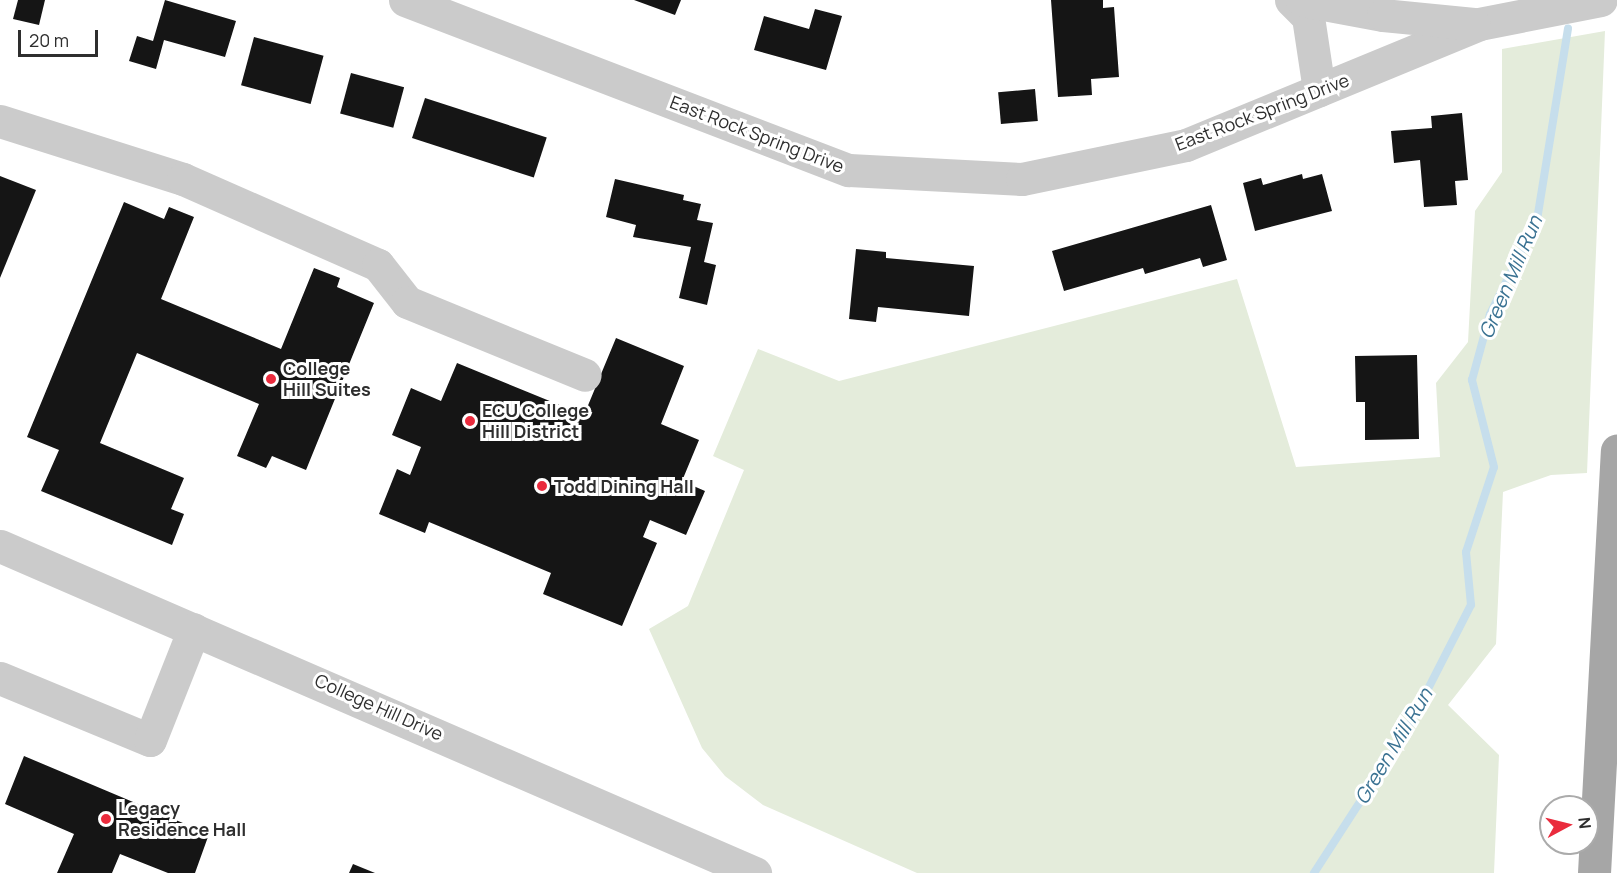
<!DOCTYPE html>
<style>
body{margin:0}
#map{position:relative;width:1617px;height:873px;overflow:hidden;background:#fff;font-family:Manrope,sans-serif}
div>[style]{position:absolute}
[style*='--x']{left:calc(var(--x)*1px);top:calc(var(--y)*1px);width:calc(var(--w)*1px);rotate:calc(var(--a)*1deg)}
.green>*{inset:0;background:#e4ecdb}
.stream>*{height:8px;margin:-4px;padding:0 4px;transform-origin:4px;border-radius:4px;background:#c6deec}
.building>*{inset:0;background:#151515;transform-origin:0 0}
.minor>*{height:33px;margin:-16.5px;padding:0 16.5px;transform-origin:16.5px;border-radius:16.5px;background:#cbcbcb}
.major>*{height:33px;margin:-16.5px;padding:0 16.5px;transform-origin:16.5px;border-radius:16.5px;background:#a6a6a6}
.dots>*{width:16px;height:16px;translate:-50% -50%;box-sizing:border-box;border:3px solid #fff;border-radius:50%}
span{translate:-50% -50%;white-space:nowrap;text-align:center;line-height:1.15;-webkit-text-stroke:6px #fff;paint-order:stroke}
.street-label{font-size:18px;color:#2e2e2e}
.poi-label{font-size:18px;color:#2e2e2e;font-weight:700}
.left{translate:0 -50%;text-align:left}
.water-label{font-size:20px;color:#3a7292;font-style:italic}
.north{position:absolute;left:1539px;top:795px;width:60px;height:60px;box-sizing:border-box;background:#fff;border:2px solid #ababab;border-radius:50%;rotate:83deg;font-size:16px;font-weight:700;line-height:24px;text-align:center;color:#2e2e2e}
.north::after{content:'';display:block;margin:auto;width:21px;height:27px;background:#ea2b3d;clip-path:polygon(50% 0,100% 100%,50% 72%,0 100%)}
.scale{position:absolute;left:18px;top:30px;width:80px;height:27px;box-sizing:border-box;border:3px solid #2e2e2e;border-top:0;padding-left:8px;font-size:18px;line-height:21px;white-space:nowrap;color:#2e2e2e;-webkit-text-stroke:4px #fff;paint-order:stroke}
</style>
<div id="map">
<div class="green">
<div style="clip-path:polygon(1605px 31px,1587px 473px,1551px 475px,1503px 492px,1496px 644px,1448px 705px,1499px 755px,1494px 873px,917px 873px,763px 805px,725px 776px,702px 748px,649px 629px,688px 606px,744px 470px,713px 456px,758px 349px,839px 381px,1237px 279px,1296px 467px,1440px 457px,1436px 383px,1468px 342px,1475px 211px,1502px 172px,1502px 49px)"></div>
</div>
<div class="stream">
<div style="--x:1314;--y:873;--w:175;--a:-57.1"></div>
<div style="--x:1409;--y:726;--w:136;--a:-62.9"></div>
<div style="--x:1471;--y:605;--w:53;--a:-95.4"></div>
<div style="--x:1466;--y:552;--w:89;--a:-71.8"></div>
<div style="--x:1494;--y:467;--w:90;--a:-104.2"></div>
<div style="--x:1472;--y:380;--w:68;--a:-74.7"></div>
<div style="--x:1490;--y:314;--w:105;--a:-63.4"></div>
<div style="--x:1537;--y:220;--w:194;--a:-80.8"></div>
</div>
<div class="building">
<div style="clip-path:polygon(18px 0,45px 0,39px 25px,13px 19px)"></div>
<div style="clip-path:polygon(165px 0,236px 21px,225px 57px,164px 40px,156px 69px,129px 61px,137px 36px,153px 41px)"></div>
<div style="clip-path:polygon(634px 0,681px 0,675px 15px)"></div>
<div style="clip-path:polygon(1051px 0,1103px 0,1103px 8px,1114px 7px,1119px 77px,1091px 79px,1092px 95px,1058px 97px)"></div>
<div style="clip-path:polygon(815px 9px,842px 16px,826px 70px,754px 50px,764px 16px,809px 29px)"></div>
<div style="left:254px;top:37px;width:72px;height:50px;rotate:15deg"></div>
<div style="left:351px;top:73px;width:55px;height:42px;rotate:15deg"></div>
<div style="left:1035px;top:89px;width:32px;height:37px;rotate:85deg"></div>
<div style="left:425px;top:98px;width:128px;height:42px;rotate:18deg"></div>
<div style="clip-path:polygon(1462px 113px,1468px 180px,1455px 181px,1457px 205px,1424px 207px,1420px 160px,1394px 163px,1391px 131px,1432px 128px,1431px 116px)"></div>
<div style="clip-path:polygon(1302px 174px,1303px 179px,1322px 174px,1332px 211px,1255px 231px,1243px 183px,1261px 178px,1263px 185px)"></div>
<div style="clip-path:polygon(0 176px,36px 190px,0 278px)"></div>
<div style="clip-path:polygon(615px 179px,684px 195px,683px 200px,701px 204px,697px 220px,713px 223px,704px 262px,716px 265px,707px 305px,679px 298px,691px 247px,633px 237px,636px 225px,606px 217px)"></div>
<div style="clip-path:polygon(124px 202px,164px 219px,169px 207px,194px 217px,161px 299px,281px 349px,314px 268px,340px 278px,337px 287px,374px 303px,306px 470px,272px 456px,266px 468px,237px 456px,259px 404px,137px 353px,100px 443px,184px 478px,171px 509px,184px 514px,172px 545px,41px 491px,59px 450px,27px 437px)"></div>
<div style="clip-path:polygon(1211px 205px,1227px 260px,1203px 267px,1200px 258px,1145px 274px,1143px 268px,1064px 291px,1052px 251px)"></div>
<div style="clip-path:polygon(856px 249px,886px 252px,886px 258px,974px 266px,969px 316px,878px 307px,876px 322px,849px 319px)"></div>
<div style="clip-path:polygon(616px 338px,684px 366px,661px 424px,699px 440px,682px 481px,705px 491px,686px 535px,650px 520px,643px 537px,657px 543px,622px 626px,543px 594px,551px 573px,429px 522px,425px 533px,379px 514px,397px 469px,410px 475px,421px 447px,392px 435px,411px 388px,441px 401px,457px 363px,584px 415px)"></div>
<div style="clip-path:polygon(1417px 355px,1419px 439px,1365px 440px,1365px 402px,1356px 402px,1355px 356px)"></div>
<div style="clip-path:polygon(24px 756px,209px 834px,195px 873px,168px 873px,120px 854px,112px 873px,57px 873px,74px 834px,5px 804px)"></div>
<div style="clip-path:polygon(353px 864px,375px 873px,349px 873px)"></div>
</div>
<div class="minor">
<div style="--x:405;--y:0;--w:475;--a:21"></div>
<div style="--x:849;--y:170;--w:173;--a:3"></div>
<div style="--x:1022;--y:179;--w:167;--a:-11.7"></div>
<div style="--x:1186;--y:145;--w:317;--a:-22.4"></div>
<div style="--x:1479;--y:24;--w:124;--a:-11.1"></div>
<div style="--x:1291;--y:0;--w:24;--a:45"></div>
<div style="--x:1308;--y:17;--w:74;--a:81.4"></div>
<div style="--x:1302;--y:0;--w:82;--a:10.5"></div>
<div style="--x:1383;--y:15;--w:91;--a:5.6"></div>
<div style="--x:0;--y:121;--w:192;--a:17.6"></div>
<div style="--x:183;--y:179;--w:213;--a:23.8"></div>
<div style="--x:378;--y:265;--w:47;--a:51.9"></div>
<div style="--x:407;--y:302;--w:192;--a:22.3"></div>
<div style="--x:0;--y:546;--w:823;--a:23.42"></div>
<div style="--x:0;--y:678;--w:162;--a:22.5"></div>
<div style="--x:150;--y:740;--w:119;--a:-68.4"></div>
</div>
<div class="major">
<div style="--x:1594;--y:873;--w:423;--a:-86.9"></div>
</div>
<div class="dots">
<div style="left:271px;top:379px;background:#ea2b3d"></div>
<div style="left:470px;top:421px;background:#ea2b3d"></div>
<div style="left:542px;top:486px;background:#ea2b3d"></div>
<div style="left:106px;top:819px;background:#ea2b3d"></div>
</div>
<div class="street-label">
<span style="left:1262px;top:112px;rotate:-21deg">East Rock Spring Drive</span>
<span style="left:757px;top:134px;rotate:21deg">East Rock Spring Drive</span>
<span style="left:379px;top:707px;rotate:24deg">College Hill Drive</span>
</div>
<div class="poi-label">
<span class="left" style="left:283px;top:379px">College<br>Hill Suites</span>
<span class="left" style="left:482px;top:421px">ECU College<br>Hill District</span>
<span class="left" style="left:554px;top:486px">Todd Dining Hall</span>
<span class="left" style="left:118px;top:819px">Legacy<br>Residence Hall</span>
</div>
<div class="water-label">
<span style="left:1510px;top:277px;rotate:-67deg">Green Mill Run</span>
<span style="left:1393px;top:746px;rotate:-59deg">Green Mill Run</span>
</div>
<div class="north">N</div>
<div class="scale">20 m</div>
</div>
